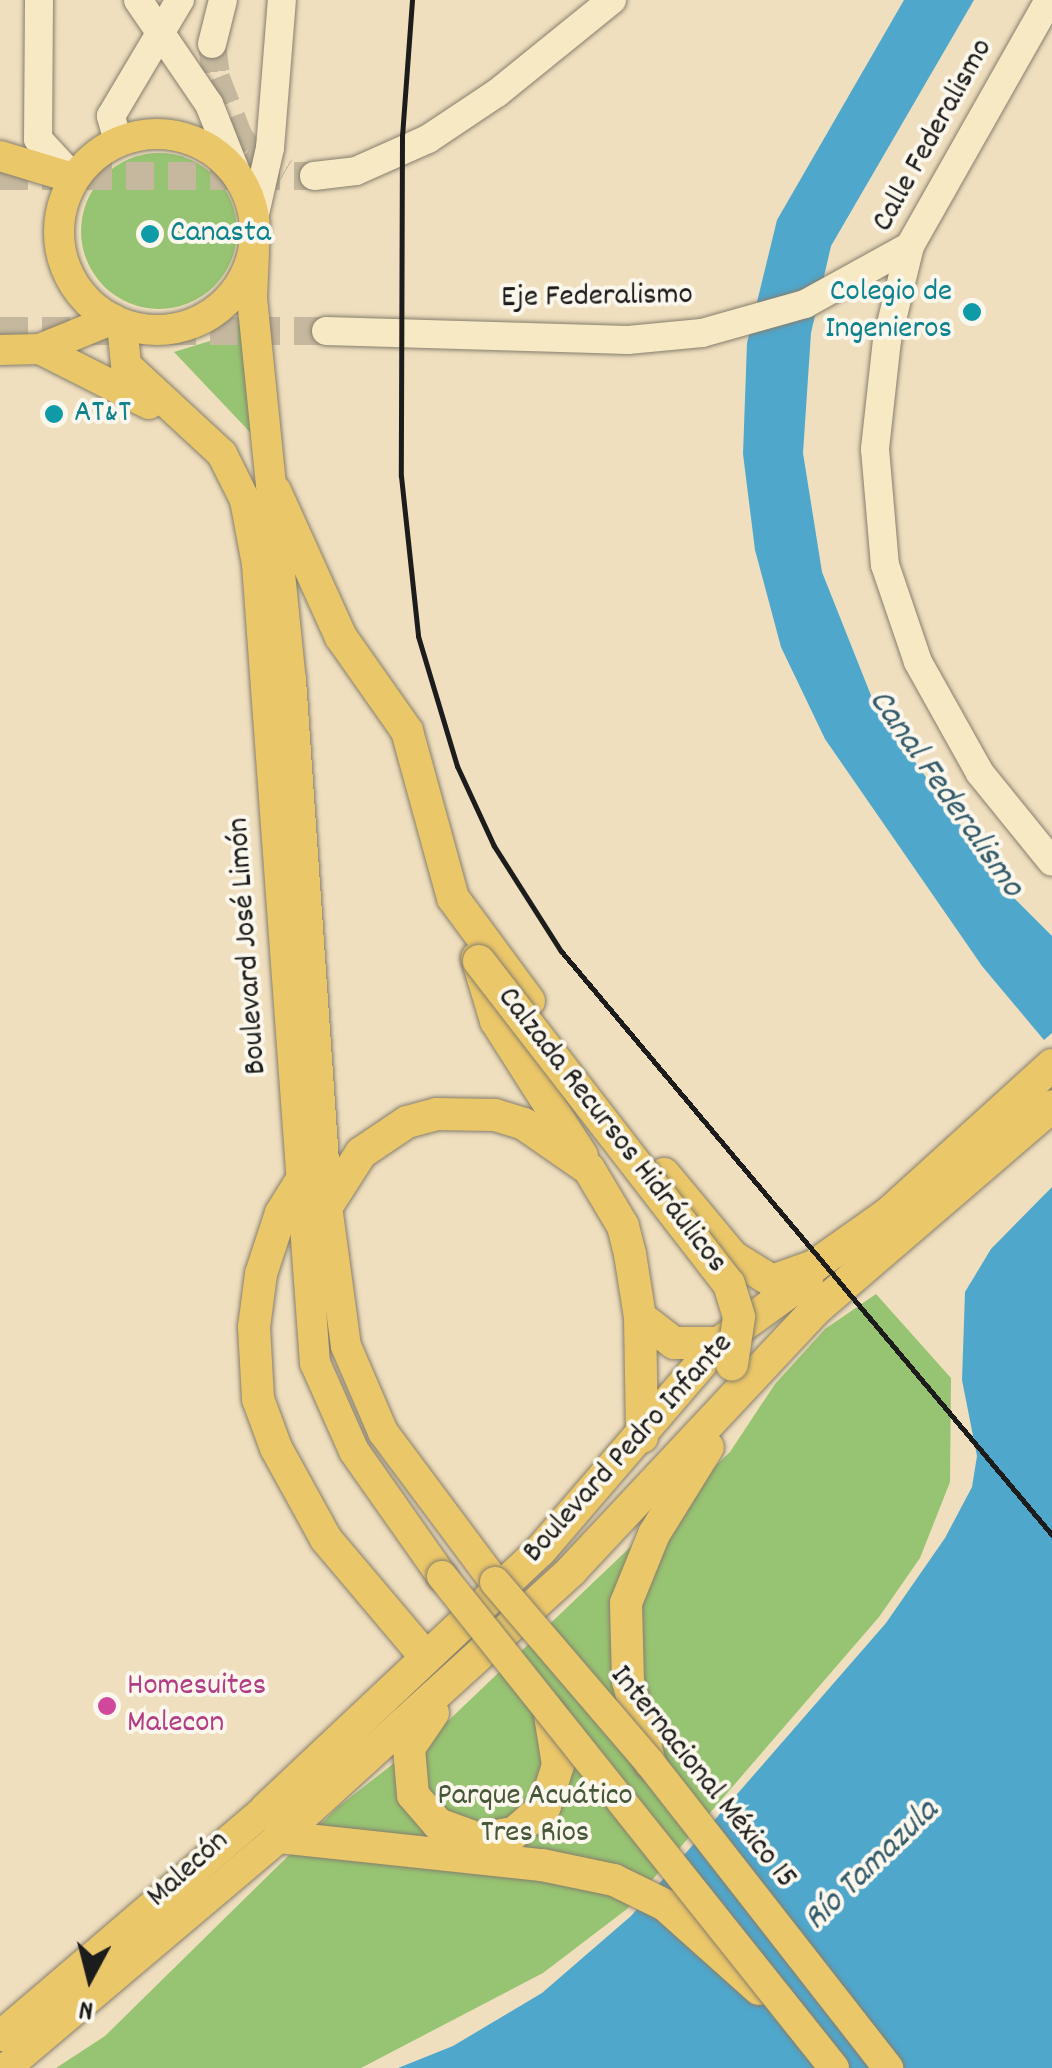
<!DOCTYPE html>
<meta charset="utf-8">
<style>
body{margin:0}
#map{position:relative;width:1052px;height:2068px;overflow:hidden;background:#efdfbe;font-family:Dekko,sans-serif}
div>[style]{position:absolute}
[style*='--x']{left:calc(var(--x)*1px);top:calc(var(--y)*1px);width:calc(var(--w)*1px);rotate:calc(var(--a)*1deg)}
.green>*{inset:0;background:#97c472}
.round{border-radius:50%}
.water>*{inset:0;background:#4fa7cc}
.secondary-tunnel>*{height:28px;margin-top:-14px;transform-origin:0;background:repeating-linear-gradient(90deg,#c5b89e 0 28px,transparent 0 42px)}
.roads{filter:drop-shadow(0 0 2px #867e6d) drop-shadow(0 0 2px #867e6d)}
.secondary>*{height:28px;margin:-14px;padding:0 14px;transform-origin:14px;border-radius:14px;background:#f7e9c3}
.primary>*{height:30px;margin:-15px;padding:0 15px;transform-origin:15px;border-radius:15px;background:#eac769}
.primary>.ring{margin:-15px;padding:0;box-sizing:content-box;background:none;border:30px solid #eac769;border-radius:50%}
.trunk>*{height:32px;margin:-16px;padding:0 16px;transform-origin:16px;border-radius:16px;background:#eac769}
.rail>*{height:5px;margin:-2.5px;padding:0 2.5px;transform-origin:2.5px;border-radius:2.5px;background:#1c1c1c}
.bridges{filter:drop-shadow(0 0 2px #867e6d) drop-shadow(0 0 2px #867e6d)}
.primary-bridge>*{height:30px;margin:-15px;padding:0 15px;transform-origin:15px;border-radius:15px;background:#eac769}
.trunk-bridge>*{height:32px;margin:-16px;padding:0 16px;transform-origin:16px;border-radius:16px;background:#eac769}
.dots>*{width:28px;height:28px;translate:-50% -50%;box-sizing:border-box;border:5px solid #fbf7ec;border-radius:50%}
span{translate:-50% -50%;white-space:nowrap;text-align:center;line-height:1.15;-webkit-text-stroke:8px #fbf7ec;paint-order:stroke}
.street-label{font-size:32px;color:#1c1c1c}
.culture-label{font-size:32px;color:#0d838f}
.left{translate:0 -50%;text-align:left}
.right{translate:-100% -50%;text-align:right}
.hotel-label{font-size:32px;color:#b23c85}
.park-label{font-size:32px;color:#47573a}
.water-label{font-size:35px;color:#335b6b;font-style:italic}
.north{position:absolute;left:40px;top:1928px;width:100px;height:100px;-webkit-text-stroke:8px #fbf7ec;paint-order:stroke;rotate:187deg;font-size:28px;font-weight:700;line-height:40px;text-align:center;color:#1c1c1c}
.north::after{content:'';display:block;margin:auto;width:35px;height:45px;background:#1c1c1c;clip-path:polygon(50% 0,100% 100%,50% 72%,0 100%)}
</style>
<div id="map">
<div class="green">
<div class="round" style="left:81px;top:153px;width:156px;height:156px"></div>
<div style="clip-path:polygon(247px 310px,264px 447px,174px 352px,213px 340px)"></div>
<div style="clip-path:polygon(876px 1294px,951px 1378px,950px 1482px,920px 1558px,879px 1617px,627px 1909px,543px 1973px,361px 2068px,56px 2068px,105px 2036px,338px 1807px,449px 1720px,730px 1452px,775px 1384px,825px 1329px)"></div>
</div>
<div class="water">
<div style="clip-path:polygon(904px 0,974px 0,831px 246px,811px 333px,803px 453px,822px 572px,876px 708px,1011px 895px,1052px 936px,1052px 1033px,1044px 1040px,982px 966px,825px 739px,781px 647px,755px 550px,743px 454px,747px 343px,777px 220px)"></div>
<div style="clip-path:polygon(1052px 1187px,1052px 2068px,398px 2068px,453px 2046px,542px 1993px,631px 1916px,886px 1623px,945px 1538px,972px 1487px,977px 1456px,962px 1380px,965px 1292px,991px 1249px)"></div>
</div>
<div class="secondary-tunnel">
<div style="--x:212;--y:44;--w:34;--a:83"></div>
<div style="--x:216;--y:78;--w:61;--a:68.9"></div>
<div style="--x:238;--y:135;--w:18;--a:56"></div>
<div style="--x:248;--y:150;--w:43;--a:30.7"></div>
<div style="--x:0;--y:176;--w:314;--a:0"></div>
<div style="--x:0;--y:331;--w:326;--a:0"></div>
</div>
<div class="roads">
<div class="secondary">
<div style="--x:39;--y:0;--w:139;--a:90.4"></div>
<div style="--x:38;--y:139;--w:53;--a:47.3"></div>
<div style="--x:138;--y:0;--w:126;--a:55.7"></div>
<div style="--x:209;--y:104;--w:73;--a:68.3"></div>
<div style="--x:1049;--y:0;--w:283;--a:119.5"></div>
<div style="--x:910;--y:246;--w:97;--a:103.7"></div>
<div style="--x:887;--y:340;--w:110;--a:96.3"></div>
<div style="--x:875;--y:449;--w:116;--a:85.1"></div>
<div style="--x:885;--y:565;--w:102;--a:71.2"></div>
<div style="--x:918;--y:662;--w:127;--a:60.8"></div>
<div style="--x:980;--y:773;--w:114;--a:51"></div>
<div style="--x:212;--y:44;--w:45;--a:-76"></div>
<div style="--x:118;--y:141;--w:26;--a:-106"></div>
<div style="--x:111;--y:116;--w:135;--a:-59.3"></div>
<div style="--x:314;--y:176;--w:42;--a:-6.8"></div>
<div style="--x:356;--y:171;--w:79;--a:-24"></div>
<div style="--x:428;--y:139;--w:83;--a:-33.7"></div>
<div style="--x:497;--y:93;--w:148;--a:-39"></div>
<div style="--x:255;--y:214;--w:68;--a:-77.2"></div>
<div style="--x:270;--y:148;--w:148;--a:-85.4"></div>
<div style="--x:326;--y:331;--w:302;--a:1.7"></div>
<div style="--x:628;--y:340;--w:74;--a:-5.4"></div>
<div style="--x:702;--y:333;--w:107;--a:-15.7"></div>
<div style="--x:805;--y:304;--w:120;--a:-28.9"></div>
</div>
<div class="primary">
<div class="ring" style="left:59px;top:134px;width:166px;height:166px"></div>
<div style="--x:0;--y:156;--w:76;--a:16.8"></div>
<div style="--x:254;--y:252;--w:46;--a:92.5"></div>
<div style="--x:252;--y:298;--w:384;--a:84.2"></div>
<div style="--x:291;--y:680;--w:527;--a:86.08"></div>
<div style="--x:327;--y:1206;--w:141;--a:82.3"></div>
<div style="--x:346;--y:1346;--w:94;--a:66.7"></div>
<div style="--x:383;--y:1432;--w:187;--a:53.3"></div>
<div style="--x:122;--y:324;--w:41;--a:84.4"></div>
<div style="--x:126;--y:365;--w:131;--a:42.8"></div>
<div style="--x:222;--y:454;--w:51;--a:63.4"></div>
<div style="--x:245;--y:500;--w:65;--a:79.4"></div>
<div style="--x:257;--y:564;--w:801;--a:85.85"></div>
<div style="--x:315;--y:1363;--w:96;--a:66.1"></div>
<div style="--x:354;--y:1451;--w:153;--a:54.9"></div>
<div style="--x:40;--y:349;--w:122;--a:26.8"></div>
<div style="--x:0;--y:350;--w:40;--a:-1.4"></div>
<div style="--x:40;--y:349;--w:79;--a:-22.3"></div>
<div style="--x:0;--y:2036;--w:350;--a:-40.5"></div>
<div style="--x:6;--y:2068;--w:358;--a:-40.2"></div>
</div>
<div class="trunk">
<div style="--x:275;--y:491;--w:160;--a:65.7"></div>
<div style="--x:341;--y:637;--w:115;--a:54.9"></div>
<div style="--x:407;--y:731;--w:173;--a:74.6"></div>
<div style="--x:453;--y:898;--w:128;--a:53.6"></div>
<div style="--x:477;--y:958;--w:66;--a:73.2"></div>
<div style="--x:496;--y:1021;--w:160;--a:57.5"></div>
<div style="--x:664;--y:1174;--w:108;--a:50.3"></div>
<div style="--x:733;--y:1257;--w:46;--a:31.6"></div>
<div style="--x:772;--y:1281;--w:45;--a:-19.7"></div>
<div style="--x:814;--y:1266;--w:100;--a:-35.3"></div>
<div style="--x:301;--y:1181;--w:38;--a:122"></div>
<div style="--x:281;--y:1213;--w:64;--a:108.2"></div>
<div style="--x:261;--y:1274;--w:53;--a:97.5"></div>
<div style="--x:254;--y:1327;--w:72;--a:86.8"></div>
<div style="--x:258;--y:1399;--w:52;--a:69.8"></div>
<div style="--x:276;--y:1448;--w:104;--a:61.2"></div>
<div style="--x:326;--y:1539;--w:153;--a:49.8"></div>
<div style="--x:327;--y:1206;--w:63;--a:-57.3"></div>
<div style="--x:361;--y:1153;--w:55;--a:-34"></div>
<div style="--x:407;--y:1122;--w:31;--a:-15"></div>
<div style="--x:437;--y:1114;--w:58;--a:1"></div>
<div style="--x:495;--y:1115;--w:30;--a:17"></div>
<div style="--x:524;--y:1124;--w:79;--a:34.7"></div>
<div style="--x:589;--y:1169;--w:66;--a:59.2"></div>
<div style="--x:623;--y:1226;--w:29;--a:76"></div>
<div style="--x:630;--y:1254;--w:64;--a:81"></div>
<div style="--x:640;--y:1317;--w:120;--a:89"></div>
<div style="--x:881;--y:1220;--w:231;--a:-42.2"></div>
<div style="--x:640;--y:1317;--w:43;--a:37.4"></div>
<div style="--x:674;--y:1343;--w:45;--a:0"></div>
<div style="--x:433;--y:1713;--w:42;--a:124.4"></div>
<div style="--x:409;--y:1748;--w:47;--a:85.1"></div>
<div style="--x:413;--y:1795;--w:38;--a:49"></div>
<div style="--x:438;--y:1824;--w:44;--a:20.1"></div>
<div style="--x:479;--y:1839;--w:36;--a:-10"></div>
<div style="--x:514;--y:1833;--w:41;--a:-41.1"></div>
<div style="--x:545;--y:1806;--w:43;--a:-72.4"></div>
<div style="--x:558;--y:1765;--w:51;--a:-99.1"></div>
<div style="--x:650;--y:1763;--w:85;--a:-105"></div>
<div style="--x:628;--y:1681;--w:78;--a:-91.5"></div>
<div style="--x:626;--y:1603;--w:74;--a:-67.9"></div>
<div style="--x:654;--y:1534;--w:102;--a:-58.2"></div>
<div style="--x:266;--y:1809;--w:376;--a:-43.3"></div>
<div style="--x:540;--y:1551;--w:274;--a:-49.3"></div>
<div style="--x:719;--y:1343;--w:109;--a:-36"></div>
<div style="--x:279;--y:1837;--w:396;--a:-42.3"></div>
<div style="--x:572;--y:1570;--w:354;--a:-46.9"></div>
<div style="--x:814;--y:1311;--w:314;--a:-40.7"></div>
<div style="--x:279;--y:1837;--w:264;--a:6.1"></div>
<div style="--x:542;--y:1865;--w:74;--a:11.8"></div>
<div style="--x:614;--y:1880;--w:57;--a:26.1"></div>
<div style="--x:665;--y:1905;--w:126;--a:41.8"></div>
</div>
</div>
<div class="rail">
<div style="--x:412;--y:0;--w:135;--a:94.2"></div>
<div style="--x:402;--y:135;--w:341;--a:90.2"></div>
<div style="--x:401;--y:476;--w:161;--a:83.9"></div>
<div style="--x:418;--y:636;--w:136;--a:73.3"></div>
<div style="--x:457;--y:766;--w:88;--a:65.2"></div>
<div style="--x:494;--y:846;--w:125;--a:57.5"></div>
<div style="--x:561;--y:951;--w:763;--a:49.94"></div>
</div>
<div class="bridges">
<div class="primary-bridge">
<div style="--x:442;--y:1576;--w:629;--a:51.45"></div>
<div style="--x:495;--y:1582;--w:238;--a:49.4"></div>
<div style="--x:650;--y:1763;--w:387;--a:52"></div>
</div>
<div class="trunk-bridge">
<div style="--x:479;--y:961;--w:408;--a:52.3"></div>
<div style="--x:729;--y:1284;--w:34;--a:73"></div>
<div style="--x:739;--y:1317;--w:48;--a:98.5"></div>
</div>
</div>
<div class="dots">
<div style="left:150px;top:234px;background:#0f9aa8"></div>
<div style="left:972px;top:312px;background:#0f9aa8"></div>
<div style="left:54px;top:414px;background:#0f9aa8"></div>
<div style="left:107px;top:1706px;background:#d1479c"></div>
</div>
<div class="street-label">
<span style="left:934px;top:136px;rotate:-61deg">Calle Federalismo</span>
<span style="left:597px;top:298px;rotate:-1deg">Eje Federalismo</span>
<span style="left:249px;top:946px;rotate:-94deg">Boulevard José Limón</span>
<span style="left:611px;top:1131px;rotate:52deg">Calzada Recursos Hidráulicos</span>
<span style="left:629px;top:1449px;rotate:-48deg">Boulevard Pedro Infante</span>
<span style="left:702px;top:1778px;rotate:51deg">Internacional México 15</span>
<span style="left:189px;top:1870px;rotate:-42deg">Malecón</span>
</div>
<div class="culture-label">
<span class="left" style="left:170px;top:234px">Canasta</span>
<span class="right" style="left:952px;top:312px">Colegio de<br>Ingenieros</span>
<span class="left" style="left:74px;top:414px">AT&amp;T</span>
</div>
<div class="hotel-label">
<span class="left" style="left:127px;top:1706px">Homesuites<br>Malecon</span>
</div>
<div class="park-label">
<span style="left:535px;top:1816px">Parque Acuático<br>Tres Rios</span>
</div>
<div class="water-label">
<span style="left:945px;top:794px;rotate:55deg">Canal Federalismo</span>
<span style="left:872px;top:1866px;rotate:-44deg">Río Tamazula</span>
</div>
<div class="north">N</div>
</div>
